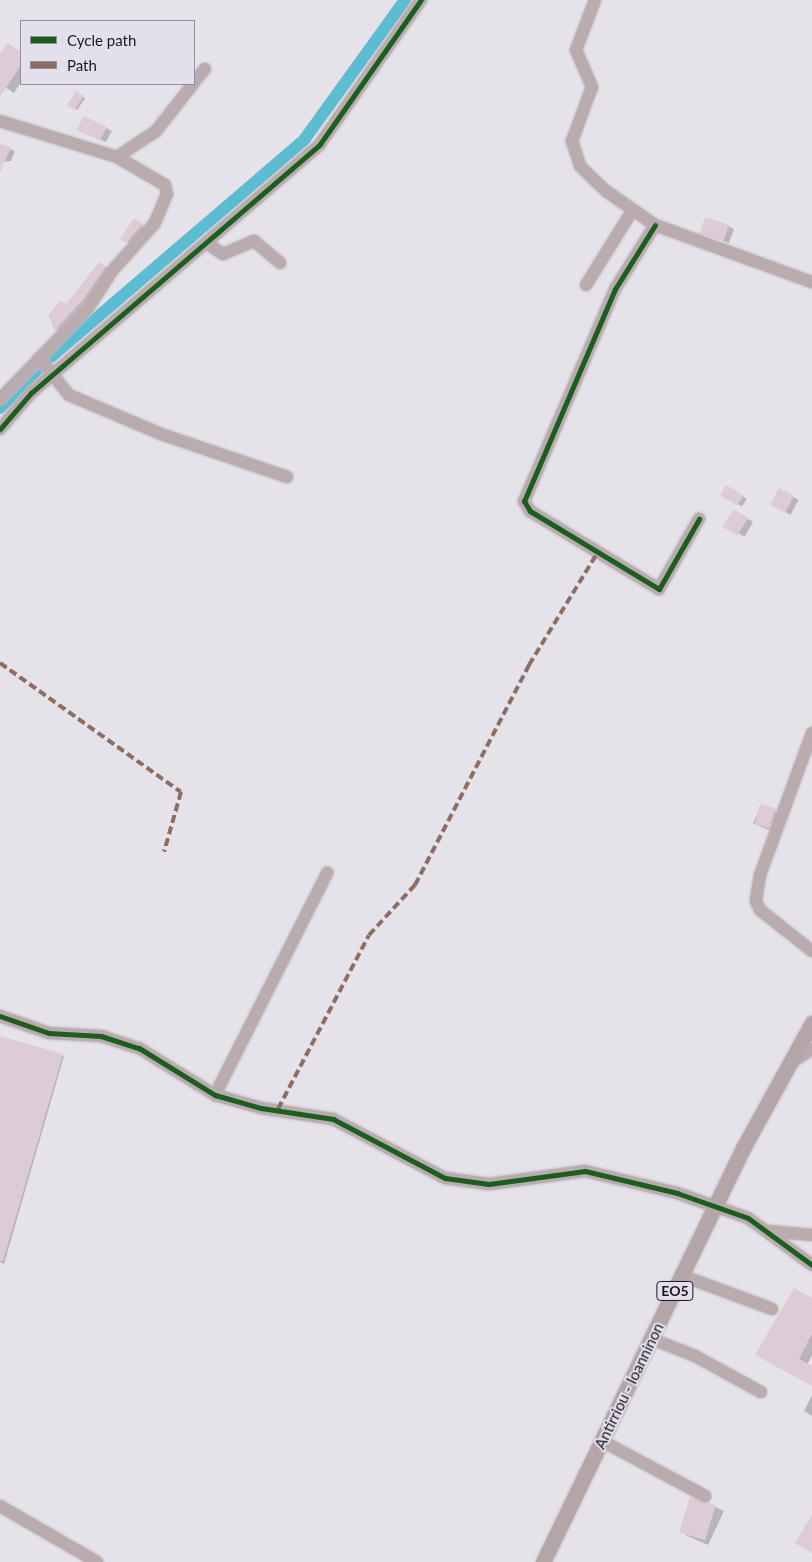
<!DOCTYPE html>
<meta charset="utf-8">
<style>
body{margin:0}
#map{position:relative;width:812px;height:1562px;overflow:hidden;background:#e5e2e9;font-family:Lato,sans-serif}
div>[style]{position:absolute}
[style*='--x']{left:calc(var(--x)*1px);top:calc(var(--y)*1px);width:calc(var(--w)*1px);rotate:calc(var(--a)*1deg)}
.shadow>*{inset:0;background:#0003;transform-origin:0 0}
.canal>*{height:12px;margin:-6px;padding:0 6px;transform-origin:6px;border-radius:6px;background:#5cbcd2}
.building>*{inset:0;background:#ddcbd6;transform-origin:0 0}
.roads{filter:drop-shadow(0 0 1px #c0bec3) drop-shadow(0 0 1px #c0bec3)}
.minor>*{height:12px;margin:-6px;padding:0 6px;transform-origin:6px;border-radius:6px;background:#baacae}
.major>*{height:15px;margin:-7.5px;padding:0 7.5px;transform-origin:7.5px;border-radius:7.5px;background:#b3a5a8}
.quiet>*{height:4px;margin-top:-2px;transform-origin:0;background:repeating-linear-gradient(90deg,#8d6e63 0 8px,transparent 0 12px)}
.cycleway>*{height:5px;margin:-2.5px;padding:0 2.5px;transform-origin:2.5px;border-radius:2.5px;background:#1b5e20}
span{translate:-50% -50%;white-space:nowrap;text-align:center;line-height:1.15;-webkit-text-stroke:4px #e4dfec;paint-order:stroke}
.shield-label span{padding:1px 4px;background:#e4dfec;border:1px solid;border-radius:4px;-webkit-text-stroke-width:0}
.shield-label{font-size:14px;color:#1a181d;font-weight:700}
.street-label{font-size:15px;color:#1a181d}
.legend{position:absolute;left:20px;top:20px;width:175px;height:65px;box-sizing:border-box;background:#e4dfec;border:1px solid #938f99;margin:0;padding:6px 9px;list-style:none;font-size:15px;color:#1a181d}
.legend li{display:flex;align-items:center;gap:10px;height:25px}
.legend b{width:25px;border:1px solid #938f99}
</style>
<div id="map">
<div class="shadow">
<div style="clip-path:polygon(8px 44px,21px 52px,21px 82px,14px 93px,0 84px,0 56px)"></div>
<div style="left:76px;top:92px;width:11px;height:14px;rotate:34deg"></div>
<div style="clip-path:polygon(106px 128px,112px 131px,106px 142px,83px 133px)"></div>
<div style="clip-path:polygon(0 145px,15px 151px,11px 161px,0 162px)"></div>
<div style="clip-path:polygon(139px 223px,147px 228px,132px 245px,127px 242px)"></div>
<div style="clip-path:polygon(728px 226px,734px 229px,729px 243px,706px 235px)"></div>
<div style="clip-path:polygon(99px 263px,109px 269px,88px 302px,60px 331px,56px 329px,52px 326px)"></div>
<div style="left:727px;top:487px;width:23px;height:9px;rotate:31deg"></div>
<div style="left:780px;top:490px;width:21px;height:17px;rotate:28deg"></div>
<div style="left:734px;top:511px;width:22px;height:17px;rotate:30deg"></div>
<div style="left:761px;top:805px;width:21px;height:20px;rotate:23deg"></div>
<div style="clip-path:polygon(0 1037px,64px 1056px,4px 1264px,0 1262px)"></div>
<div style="clip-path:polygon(812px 1299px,812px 1355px,807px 1365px,812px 1367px,812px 1385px,757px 1355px)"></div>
<div style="clip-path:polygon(812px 1395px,812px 1416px,804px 1411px)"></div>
<div style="clip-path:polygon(715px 1507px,724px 1511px,708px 1545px,685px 1535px)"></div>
</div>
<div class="canal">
<div style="--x:51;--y:357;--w:333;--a:-40.6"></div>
<div style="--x:304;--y:140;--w:173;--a:-54.2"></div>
<div style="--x:0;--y:408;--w:57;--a:-45.7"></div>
</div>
<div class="building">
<div style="clip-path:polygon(8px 43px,21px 52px,21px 65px,0 97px,0 54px)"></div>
<div style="left:76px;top:91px;width:9px;height:17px;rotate:32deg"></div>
<div style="clip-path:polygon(84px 116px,107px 127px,100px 140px,76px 130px)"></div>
<div style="clip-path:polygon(0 144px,11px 147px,0 172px)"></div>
<div style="left:705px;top:217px;width:25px;height:17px;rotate:18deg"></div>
<div style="clip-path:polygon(134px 218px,143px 224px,126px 243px,120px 239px)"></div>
<div style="clip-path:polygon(99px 262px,106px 266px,83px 300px,55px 330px,48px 315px,61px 300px,66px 304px)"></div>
<div style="left:726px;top:485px;width:20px;height:12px;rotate:30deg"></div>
<div style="left:779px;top:488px;width:17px;height:19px;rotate:28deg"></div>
<div style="left:734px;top:509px;width:17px;height:21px;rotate:33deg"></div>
<div style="left:760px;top:804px;width:16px;height:21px;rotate:15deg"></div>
<div style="clip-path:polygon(0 1036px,63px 1054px,3px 1261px,0 1261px)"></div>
<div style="clip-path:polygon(794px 1288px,812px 1298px,812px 1334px,799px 1359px,812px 1366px,812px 1386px,755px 1355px)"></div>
<div style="left:690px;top:1497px;width:27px;height:37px;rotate:17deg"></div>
<div style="clip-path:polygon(812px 1515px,812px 1553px,795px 1543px)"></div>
</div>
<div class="roads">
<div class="minor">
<div style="--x:595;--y:0;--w:53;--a:110.8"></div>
<div style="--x:576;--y:50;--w:40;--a:66.6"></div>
<div style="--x:592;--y:87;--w:58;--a:110.3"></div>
<div style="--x:572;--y:141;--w:26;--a:72"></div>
<div style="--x:580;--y:166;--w:36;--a:44"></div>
<div style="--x:606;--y:191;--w:60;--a:34.8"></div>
<div style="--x:655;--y:225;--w:167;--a:20"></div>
<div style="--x:194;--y:82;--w:17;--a:-50"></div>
<div style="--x:0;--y:121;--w:122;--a:17.1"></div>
<div style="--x:117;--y:157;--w:56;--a:30.3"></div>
<div style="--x:165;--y:185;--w:9;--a:77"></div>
<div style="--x:167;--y:194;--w:33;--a:113"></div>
<div style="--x:154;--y:224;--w:63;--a:131.8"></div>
<div style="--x:112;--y:271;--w:44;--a:123"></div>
<div style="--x:88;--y:308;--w:127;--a:134"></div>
<div style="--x:117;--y:157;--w:47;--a:-33.7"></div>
<div style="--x:156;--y:131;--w:60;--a:-51.8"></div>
<div style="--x:655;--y:225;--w:75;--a:122"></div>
<div style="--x:615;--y:289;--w:231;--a:113.2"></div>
<div style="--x:524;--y:501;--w:12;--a:59"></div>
<div style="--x:530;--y:511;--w:151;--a:31.2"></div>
<div style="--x:659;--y:589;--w:81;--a:-60.3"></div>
<div style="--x:207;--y:243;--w:19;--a:35"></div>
<div style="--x:223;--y:254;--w:34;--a:-23"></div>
<div style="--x:254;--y:241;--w:34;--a:40"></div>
<div style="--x:586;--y:285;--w:87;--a:-58.1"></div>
<div style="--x:39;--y:358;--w:48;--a:51"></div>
<div style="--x:69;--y:395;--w:100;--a:23"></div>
<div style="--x:161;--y:434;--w:133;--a:18.8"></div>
<div style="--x:0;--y:429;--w:48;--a:-49.3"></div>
<div style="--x:31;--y:393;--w:381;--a:-40.7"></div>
<div style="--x:320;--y:144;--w:176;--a:-55"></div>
<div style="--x:812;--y:733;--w:151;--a:110.1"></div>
<div style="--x:760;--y:875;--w:26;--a:99"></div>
<div style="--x:756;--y:901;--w:10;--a:66"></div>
<div style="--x:760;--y:910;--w:66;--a:38.3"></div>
<div style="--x:0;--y:1016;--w:52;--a:19.1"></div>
<div style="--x:49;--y:1033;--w:52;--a:3.3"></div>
<div style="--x:101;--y:1036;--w:40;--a:18"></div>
<div style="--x:139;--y:1048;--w:89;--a:31.7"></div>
<div style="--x:215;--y:1095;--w:48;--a:15.8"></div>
<div style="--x:261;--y:1108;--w:73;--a:8.7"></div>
<div style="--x:333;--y:1119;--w:127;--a:27.8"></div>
<div style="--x:445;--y:1178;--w:44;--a:7.8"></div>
<div style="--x:489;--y:1184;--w:97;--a:-7.7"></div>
<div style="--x:585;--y:1171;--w:95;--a:13.4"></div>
<div style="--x:677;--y:1193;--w:75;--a:19.4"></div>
<div style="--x:748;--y:1218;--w:79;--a:36.3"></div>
<div style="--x:789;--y:1064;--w:27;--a:-33"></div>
<div style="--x:215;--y:1095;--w:249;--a:-63.2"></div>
<div style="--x:768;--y:1231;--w:44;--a:5.2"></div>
<div style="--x:683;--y:1276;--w:95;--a:20.3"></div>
<div style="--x:652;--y:1339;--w:46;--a:21.6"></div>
<div style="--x:695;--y:1356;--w:75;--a:28.6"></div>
<div style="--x:602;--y:1441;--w:117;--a:28.1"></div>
<div style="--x:0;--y:1506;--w:112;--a:30"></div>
</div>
<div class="major">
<div style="--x:543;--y:1562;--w:460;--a:-64.2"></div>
<div style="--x:743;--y:1148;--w:143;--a:-61.1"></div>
</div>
</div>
<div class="quiet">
<div style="--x:0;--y:663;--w:222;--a:35.5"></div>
<div style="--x:181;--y:792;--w:62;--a:105.8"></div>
<div style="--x:278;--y:1109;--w:196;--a:-62.4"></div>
<div style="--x:369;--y:935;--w:68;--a:-47.4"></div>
<div style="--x:415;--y:885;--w:248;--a:-62.6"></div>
<div style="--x:529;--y:665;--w:132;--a:-58.6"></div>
</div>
<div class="cycleway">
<div style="--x:655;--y:225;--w:75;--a:122"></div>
<div style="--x:615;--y:289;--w:231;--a:113.2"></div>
<div style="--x:524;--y:501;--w:12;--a:59"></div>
<div style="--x:530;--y:511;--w:151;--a:31.2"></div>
<div style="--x:659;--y:589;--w:81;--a:-60.3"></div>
<div style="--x:0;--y:429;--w:48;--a:-49.3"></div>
<div style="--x:31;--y:393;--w:381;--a:-40.7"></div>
<div style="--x:320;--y:144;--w:176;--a:-55"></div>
<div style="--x:0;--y:1016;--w:52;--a:19.1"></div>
<div style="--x:49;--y:1033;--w:52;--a:3.3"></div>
<div style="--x:101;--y:1036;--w:40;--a:18"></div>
<div style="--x:139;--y:1048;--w:89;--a:31.7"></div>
<div style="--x:215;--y:1095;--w:48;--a:15.8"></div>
<div style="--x:261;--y:1108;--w:73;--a:8.7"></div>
<div style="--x:333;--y:1119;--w:127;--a:27.8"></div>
<div style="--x:445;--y:1178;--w:44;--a:7.8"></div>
<div style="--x:489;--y:1184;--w:97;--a:-7.7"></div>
<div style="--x:585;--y:1171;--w:95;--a:13.4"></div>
<div style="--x:677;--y:1193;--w:75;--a:19.4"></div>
<div style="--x:748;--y:1218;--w:79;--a:36.3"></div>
</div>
<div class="shield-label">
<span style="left:675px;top:1291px">ΕΟ5</span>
</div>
<div class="street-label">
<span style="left:629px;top:1386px;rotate:-64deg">Antirriou - Ioanninon</span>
</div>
<ul class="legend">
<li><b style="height:6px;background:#1b5e20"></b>Cycle path</li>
<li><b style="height:6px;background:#8d6e63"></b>Path</li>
</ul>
</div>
